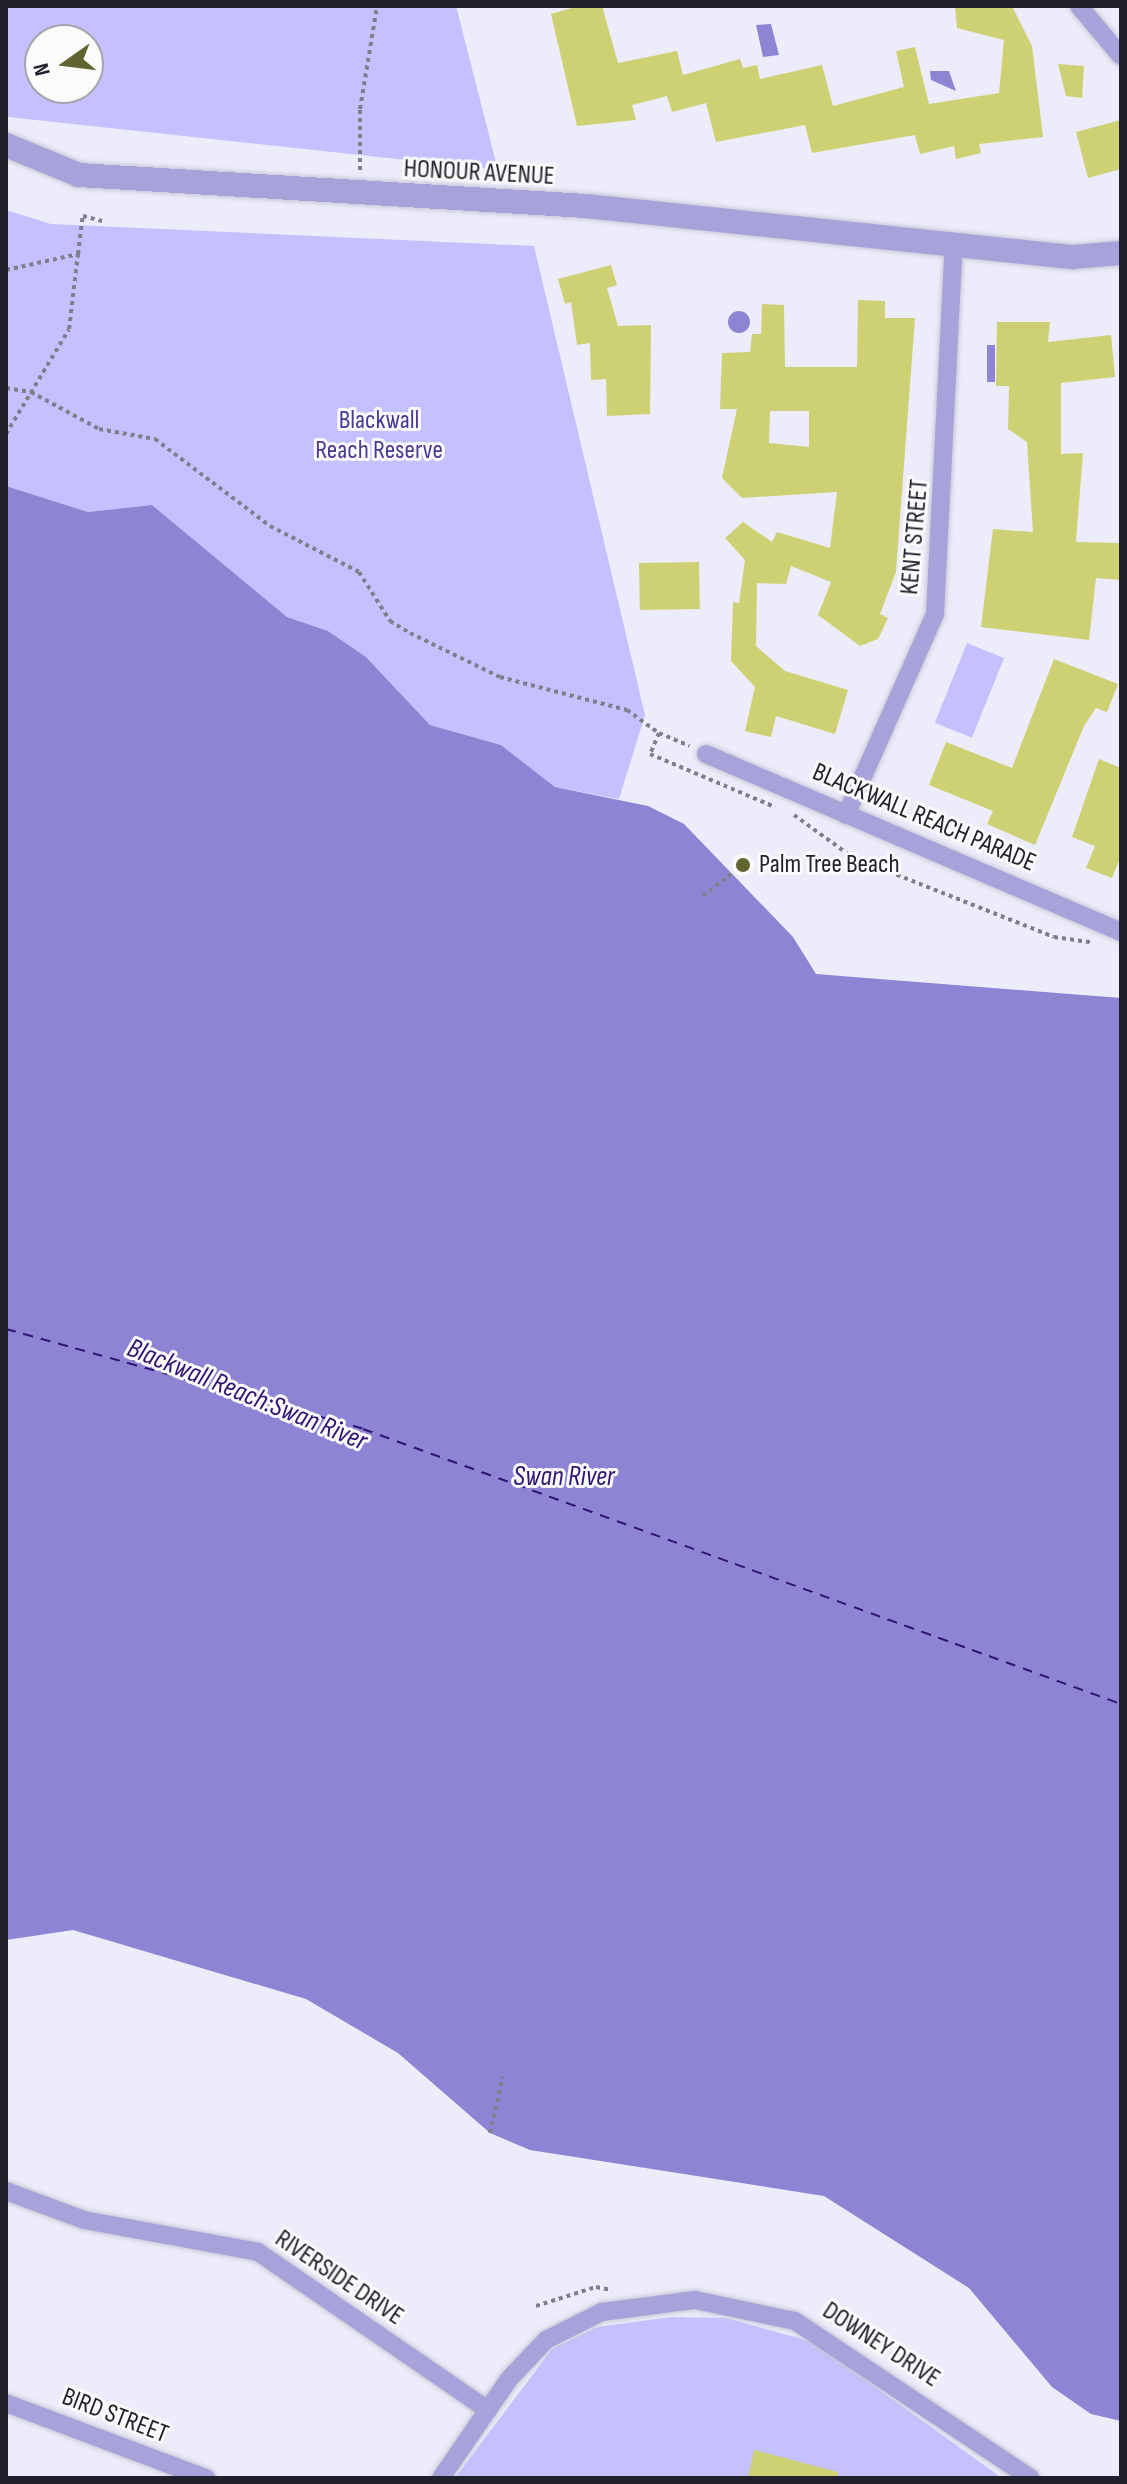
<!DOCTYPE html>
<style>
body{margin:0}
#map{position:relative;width:1127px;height:2484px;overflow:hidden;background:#ececfa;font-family:"Sofia Sans Condensed",sans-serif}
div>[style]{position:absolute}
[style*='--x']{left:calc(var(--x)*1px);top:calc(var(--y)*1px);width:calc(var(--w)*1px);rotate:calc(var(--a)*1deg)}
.green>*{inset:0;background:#c5c0ff;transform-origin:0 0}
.water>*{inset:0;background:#8d84d4;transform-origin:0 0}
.round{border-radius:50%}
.ferry>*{height:2px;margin-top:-1px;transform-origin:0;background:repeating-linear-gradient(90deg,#301473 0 10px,transparent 0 18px)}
.building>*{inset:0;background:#ced173;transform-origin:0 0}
.path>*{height:4px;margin-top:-2px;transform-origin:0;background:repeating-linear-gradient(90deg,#7f7f8c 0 4px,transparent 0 8px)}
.roads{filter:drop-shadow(0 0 2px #c7c7d5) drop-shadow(0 0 2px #c7c7d5)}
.minor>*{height:18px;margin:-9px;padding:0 9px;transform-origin:9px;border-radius:9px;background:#a7a2da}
.tertiary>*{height:24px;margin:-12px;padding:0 12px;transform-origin:12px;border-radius:12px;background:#a7a2da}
.dots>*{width:22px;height:22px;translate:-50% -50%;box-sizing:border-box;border:4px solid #fbfbfb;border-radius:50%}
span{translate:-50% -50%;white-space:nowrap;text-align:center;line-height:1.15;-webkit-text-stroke:6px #fbfbfb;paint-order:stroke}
.street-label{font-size:26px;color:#21212d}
.park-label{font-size:26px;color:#4c3897}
.poi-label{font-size:26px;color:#21212d}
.left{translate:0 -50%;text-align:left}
.water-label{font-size:28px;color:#301473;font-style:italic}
.frame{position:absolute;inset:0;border:8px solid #21212d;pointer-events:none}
.north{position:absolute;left:24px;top:24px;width:80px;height:80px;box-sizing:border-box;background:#fbfbfb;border:2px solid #a4a4a9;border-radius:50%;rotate:256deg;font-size:22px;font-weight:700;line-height:32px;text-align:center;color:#21212d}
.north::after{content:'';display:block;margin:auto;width:28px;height:36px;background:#616330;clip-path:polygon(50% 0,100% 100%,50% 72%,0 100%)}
</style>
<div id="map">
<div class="green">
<div style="clip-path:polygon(evenodd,6px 6px,456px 6px,498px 170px,8px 117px,6px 6px,40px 40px,88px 40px,88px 88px,40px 88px,40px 40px)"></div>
<div style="clip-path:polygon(6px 210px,51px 224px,534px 246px,645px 715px,619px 799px,555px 787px,501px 745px,430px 725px,366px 657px,328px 631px,287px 617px,152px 505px,88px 512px,6px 486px)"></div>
<div style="left:967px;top:643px;width:40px;height:86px;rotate:22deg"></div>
<div style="clip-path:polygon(671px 2317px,726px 2318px,813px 2342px,1002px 2478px,455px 2478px,552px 2349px,597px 2327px)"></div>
</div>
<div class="water">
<div style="clip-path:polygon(771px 24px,779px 55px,763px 57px,756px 25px)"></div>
<div style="clip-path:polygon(930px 71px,949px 71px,956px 91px,931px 80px)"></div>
<div class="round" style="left:728px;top:311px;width:22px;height:22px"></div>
<div style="left:987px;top:345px;width:8px;height:37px"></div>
<div style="clip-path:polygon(6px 486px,88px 512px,152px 505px,287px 617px,328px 631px,366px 657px,430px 725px,501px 745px,555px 787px,648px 806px,684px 824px,793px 937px,816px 974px,1121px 998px,1121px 2421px,1091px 2414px,1052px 2387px,969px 2288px,824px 2196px,530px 2150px,490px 2133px,398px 2053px,306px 1999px,73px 1930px,6px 1940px)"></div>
</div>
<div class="ferry">
<div style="--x:6;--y:1329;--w:371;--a:15.6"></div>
<div style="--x:363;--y:1429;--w:806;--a:19.94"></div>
</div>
<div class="building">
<div style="clip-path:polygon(579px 6px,602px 6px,618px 63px,677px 51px,683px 75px,740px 59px,743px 68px,757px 65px,760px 79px,822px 65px,833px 106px,904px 87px,896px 51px,915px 47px,929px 104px,999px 93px,1004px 40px,957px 28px,955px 6px,1012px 6px,1032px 46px,1043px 137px,979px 144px,981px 153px,956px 159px,954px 146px,920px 154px,915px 135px,812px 153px,805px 125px,716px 142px,706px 103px,672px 112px,667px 96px,632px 105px,636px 120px,577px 126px,551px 14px)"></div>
<div style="clip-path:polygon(1058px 64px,1084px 66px,1082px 98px,1066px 96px)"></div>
<div style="clip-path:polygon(1121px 120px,1121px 169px,1088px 178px,1076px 132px)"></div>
<div style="clip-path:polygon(611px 265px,617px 285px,607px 288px,618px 326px,651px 325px,650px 414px,607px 416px,606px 379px,591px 380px,590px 343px,577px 345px,571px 302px,565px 304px,558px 279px)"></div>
<div style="clip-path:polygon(evenodd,858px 300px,885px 301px,885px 318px,915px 318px,896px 572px,880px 614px,888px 618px,878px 639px,860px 646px,818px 615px,831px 582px,791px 566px,786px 584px,757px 583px,756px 646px,785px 671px,848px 690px,835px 734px,776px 716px,771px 737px,745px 731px,755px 687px,731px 661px,733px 602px,739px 603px,745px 560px,725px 538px,743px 522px,772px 542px,777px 532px,830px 548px,837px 492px,742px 498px,722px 478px,737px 409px,720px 409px,722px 353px,750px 352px,752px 334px,761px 334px,762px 304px,784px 305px,785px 367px,857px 367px,858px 300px,770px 411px,809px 411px,809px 447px,769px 443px,770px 411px)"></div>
<div style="clip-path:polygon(997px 322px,1050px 322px,1048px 342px,1111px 335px,1115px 377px,1061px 383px,1061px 454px,1083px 453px,1076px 542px,1121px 543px,1121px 580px,1096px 578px,1089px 640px,981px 627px,993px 529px,1033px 532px,1027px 442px,1008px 429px,1009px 386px,996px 386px)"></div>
<div style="left:699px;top:562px;width:47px;height:60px;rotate:89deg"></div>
<div style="clip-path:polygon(1054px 659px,1118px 684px,1107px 712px,1096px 708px,1084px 726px,1035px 845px,987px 824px,993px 811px,929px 785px,946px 742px,1012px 768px)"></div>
<div style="clip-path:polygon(1099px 759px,1121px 768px,1121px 855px,1112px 878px,1086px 868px,1095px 846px,1072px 837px)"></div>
<div style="clip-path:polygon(754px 2450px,838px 2472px,838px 2478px,748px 2478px)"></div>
</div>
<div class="path">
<div style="--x:360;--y:170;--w:61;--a:-90"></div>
<div style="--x:360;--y:109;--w:104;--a:-80.6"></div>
<div style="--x:6;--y:270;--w:74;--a:-12.5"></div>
<div style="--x:78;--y:254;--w:38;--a:-83"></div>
<div style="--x:83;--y:216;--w:20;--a:15"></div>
<div style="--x:6;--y:388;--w:25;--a:9"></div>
<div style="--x:31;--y:392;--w:77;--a:28.6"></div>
<div style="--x:99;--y:429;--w:57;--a:10.1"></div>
<div style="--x:155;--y:439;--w:144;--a:37.1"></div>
<div style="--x:270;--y:526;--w:100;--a:27.3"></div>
<div style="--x:359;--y:572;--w:58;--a:57.7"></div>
<div style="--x:390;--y:621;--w:23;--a:31"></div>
<div style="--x:410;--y:633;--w:100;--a:26.1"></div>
<div style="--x:500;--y:677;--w:131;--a:14.6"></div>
<div style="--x:627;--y:710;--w:39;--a:36"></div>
<div style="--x:659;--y:733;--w:23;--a:113"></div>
<div style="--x:650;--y:754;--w:136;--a:23"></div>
<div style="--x:6;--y:399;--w:11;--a:90"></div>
<div style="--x:6;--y:434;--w:122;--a:-59"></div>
<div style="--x:69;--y:329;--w:76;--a:-83.2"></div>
<div style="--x:659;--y:733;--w:33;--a:23"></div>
<div style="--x:794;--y:815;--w:72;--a:35.9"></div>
<div style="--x:852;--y:857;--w:217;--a:21.6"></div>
<div style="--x:1054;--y:937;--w:37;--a:8"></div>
<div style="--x:703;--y:896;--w:47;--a:-38.1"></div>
<div style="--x:490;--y:2133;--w:58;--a:-77.2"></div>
<div style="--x:536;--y:2306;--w:63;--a:-17.6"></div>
<div style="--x:596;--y:2287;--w:16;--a:11"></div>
</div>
<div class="roads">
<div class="minor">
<div style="--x:1079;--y:6;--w:65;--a:50"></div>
<div style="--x:706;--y:754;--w:452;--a:23.2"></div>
<div style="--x:846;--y:815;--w:220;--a:-66.1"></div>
<div style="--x:935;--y:614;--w:369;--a:-87.1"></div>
<div style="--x:6;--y:2191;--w:83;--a:20.4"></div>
<div style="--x:84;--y:2220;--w:177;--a:10.4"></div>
<div style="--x:258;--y:2252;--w:279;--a:34.5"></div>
<div style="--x:6;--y:2403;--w:214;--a:20.6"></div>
<div style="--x:441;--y:2478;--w:120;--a:-55.5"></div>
<div style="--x:509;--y:2379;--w:54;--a:-46.5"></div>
<div style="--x:546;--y:2340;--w:63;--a:-26.6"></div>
<div style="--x:602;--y:2312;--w:94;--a:-7.4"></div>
<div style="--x:695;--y:2300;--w:102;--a:11.9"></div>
<div style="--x:795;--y:2321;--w:283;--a:33.7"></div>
</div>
<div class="tertiary">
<div style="--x:6;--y:145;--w:79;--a:22.3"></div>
<div style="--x:79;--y:175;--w:508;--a:3.5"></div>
<div style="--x:586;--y:206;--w:490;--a:6"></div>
<div style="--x:1073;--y:257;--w:48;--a:-4.8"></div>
</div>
</div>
<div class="dots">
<div style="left:743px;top:865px;background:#616330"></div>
</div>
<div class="street-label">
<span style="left:479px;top:173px;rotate:3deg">HONOUR AVENUE</span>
<span style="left:915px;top:537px;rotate:-85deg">KENT STREET</span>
<span style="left:924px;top:818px;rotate:23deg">BLACKWALL REACH PARADE</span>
<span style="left:339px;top:2278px;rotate:34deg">RIVERSIDE DRIVE</span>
<span style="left:881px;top:2345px;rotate:33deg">DOWNEY DRIVE</span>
<span style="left:115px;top:2416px;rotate:21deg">BIRD STREET</span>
</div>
<div class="park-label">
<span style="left:379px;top:436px">Blackwall<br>Reach Reserve</span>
</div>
<div class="poi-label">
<span class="left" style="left:759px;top:865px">Palm Tree Beach</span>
</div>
<div class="water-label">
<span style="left:247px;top:1395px;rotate:22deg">Blackwall Reach:Swan River</span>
<span style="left:564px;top:1477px">Swan River</span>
</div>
<div class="frame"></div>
<div class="north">N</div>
</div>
